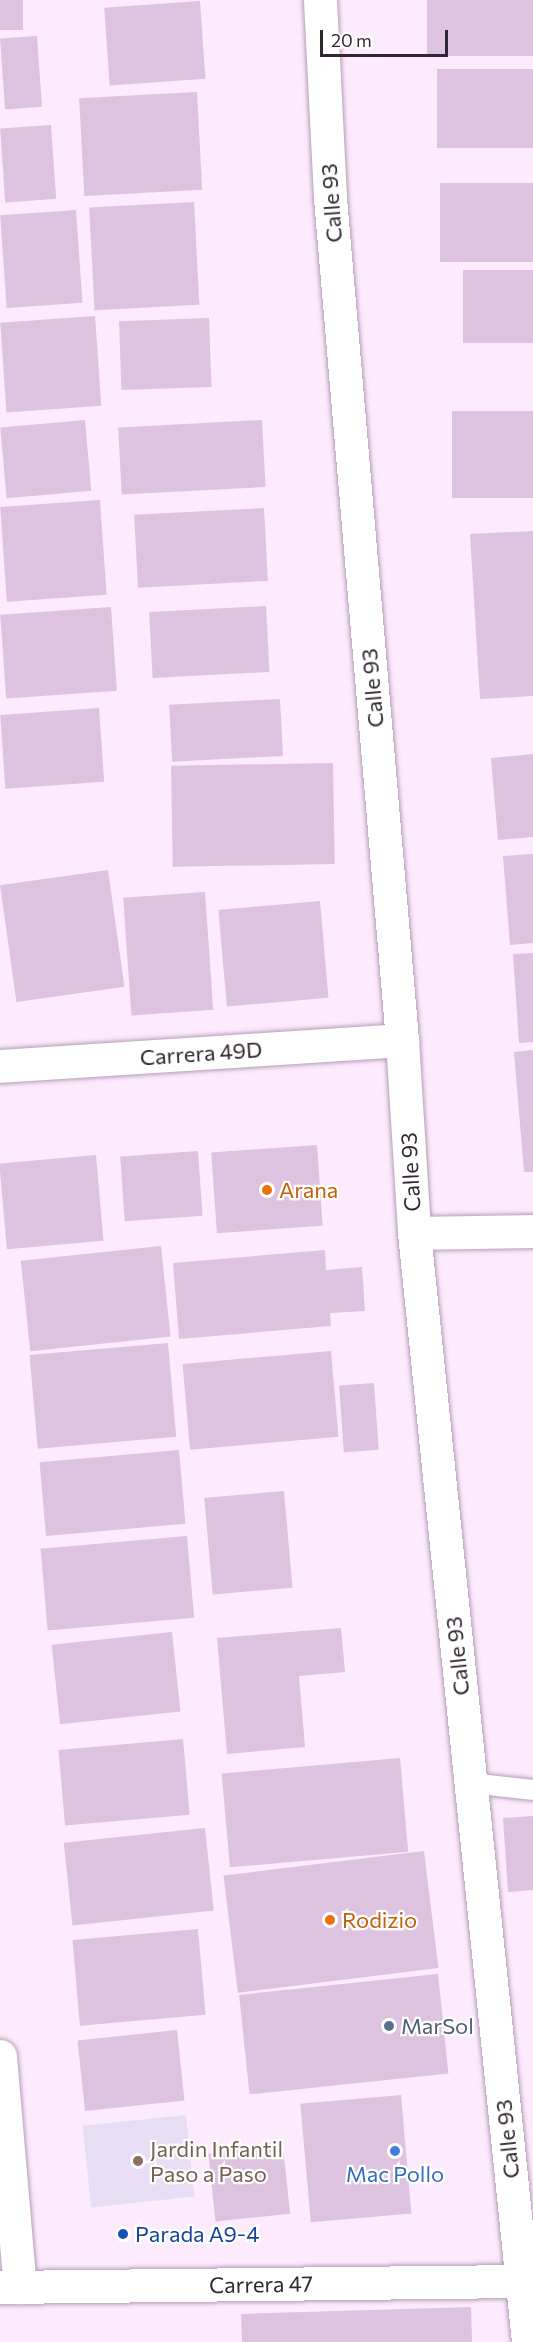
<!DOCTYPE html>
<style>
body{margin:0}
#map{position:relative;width:533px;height:2342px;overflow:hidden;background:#fbebfc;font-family:Commissioner,sans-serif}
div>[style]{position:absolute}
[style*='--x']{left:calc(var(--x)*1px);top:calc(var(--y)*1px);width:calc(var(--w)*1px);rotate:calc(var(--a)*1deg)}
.education>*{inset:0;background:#e8def3;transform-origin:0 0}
.building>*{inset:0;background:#ddc3df;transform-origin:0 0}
.roads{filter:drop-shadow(0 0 2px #b69db8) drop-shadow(0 0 2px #b69db8)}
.service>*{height:20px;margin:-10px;padding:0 10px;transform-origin:10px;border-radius:10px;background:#fff}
.minor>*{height:33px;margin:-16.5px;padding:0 16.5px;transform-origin:16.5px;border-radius:16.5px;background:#fff}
.tertiary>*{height:33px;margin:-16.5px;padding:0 16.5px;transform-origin:16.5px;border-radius:16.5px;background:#fff}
.dots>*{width:16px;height:16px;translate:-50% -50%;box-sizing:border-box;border:3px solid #fff;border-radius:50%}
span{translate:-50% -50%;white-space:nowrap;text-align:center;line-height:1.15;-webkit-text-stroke:4.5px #fff;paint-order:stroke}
.street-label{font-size:22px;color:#312732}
.food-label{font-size:22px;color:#c56008}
.left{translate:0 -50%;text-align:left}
.service-label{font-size:22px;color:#4e5e75}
.education-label{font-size:22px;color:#785e54}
.shop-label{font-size:22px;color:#366cbe}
.transit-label{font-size:22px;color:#164399}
.scale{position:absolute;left:320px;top:30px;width:128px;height:27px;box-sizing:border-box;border:3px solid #312732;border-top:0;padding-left:8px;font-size:18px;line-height:21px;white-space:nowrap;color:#312732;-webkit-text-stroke:4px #fff;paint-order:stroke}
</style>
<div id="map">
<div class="education">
<div style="left:186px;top:2115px;width:82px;height:104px;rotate:84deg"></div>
</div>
<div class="building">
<div style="left:0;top:0;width:23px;height:30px"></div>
<div style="left:427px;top:0;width:106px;height:56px"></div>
<div style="left:200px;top:1px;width:78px;height:96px;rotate:86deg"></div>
<div style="left:37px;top:36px;width:71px;height:37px;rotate:86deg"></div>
<div style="left:533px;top:69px;width:79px;height:96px;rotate:90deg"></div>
<div style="left:197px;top:92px;width:98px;height:118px;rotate:87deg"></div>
<div style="left:51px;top:125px;width:74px;height:51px;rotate:86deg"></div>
<div style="left:533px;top:183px;width:79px;height:93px;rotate:90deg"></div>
<div style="left:194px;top:202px;width:103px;height:105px;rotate:87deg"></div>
<div style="left:76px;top:210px;width:93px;height:76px;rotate:86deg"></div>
<div style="left:533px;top:270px;width:73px;height:70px;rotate:90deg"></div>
<div style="left:95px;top:316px;width:90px;height:95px;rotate:86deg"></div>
<div style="left:209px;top:318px;width:69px;height:90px;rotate:88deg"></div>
<div style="left:533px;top:411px;width:87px;height:81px;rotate:90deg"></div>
<div style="left:85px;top:420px;width:71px;height:85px;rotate:85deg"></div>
<div style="left:262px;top:420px;width:67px;height:144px;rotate:87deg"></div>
<div style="left:100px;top:500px;width:95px;height:100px;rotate:86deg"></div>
<div style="left:264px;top:508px;width:73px;height:130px;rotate:87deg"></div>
<div style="clip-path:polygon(533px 531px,533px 696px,480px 699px,470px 534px)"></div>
<div style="left:266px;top:606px;width:66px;height:117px;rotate:87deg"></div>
<div style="left:111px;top:607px;width:84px;height:111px;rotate:86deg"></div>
<div style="left:280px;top:699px;width:57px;height:111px;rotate:87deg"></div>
<div style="left:99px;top:708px;width:74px;height:99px;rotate:86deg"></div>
<div style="clip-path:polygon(533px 754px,533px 837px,498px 840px,491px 758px)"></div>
<div style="left:333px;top:763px;width:101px;height:162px;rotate:89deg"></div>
<div style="clip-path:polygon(533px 854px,533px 943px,510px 945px,503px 856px)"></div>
<div style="left:108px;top:870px;width:118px;height:109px;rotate:82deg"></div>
<div style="left:205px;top:892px;width:118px;height:82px;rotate:86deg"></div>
<div style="left:320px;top:901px;width:97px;height:102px;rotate:85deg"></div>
<div style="clip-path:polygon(533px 953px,533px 1042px,519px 1043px,513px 954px)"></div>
<div style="clip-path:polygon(533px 1050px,533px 1172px,524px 1172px,514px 1052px)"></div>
<div style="left:317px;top:1145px;width:81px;height:106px;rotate:86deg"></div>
<div style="left:198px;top:1151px;width:65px;height:78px;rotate:86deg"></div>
<div style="left:96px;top:1155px;width:86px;height:97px;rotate:85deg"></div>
<div style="left:161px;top:1246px;width:91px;height:141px;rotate:84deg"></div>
<div style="clip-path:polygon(325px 1250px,326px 1270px,362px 1267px,365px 1311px,330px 1313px,331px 1326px,179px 1339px,173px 1263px)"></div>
<div style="left:168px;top:1343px;width:94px;height:139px;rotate:85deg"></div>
<div style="left:331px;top:1351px;width:86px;height:149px;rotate:85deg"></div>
<div style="left:374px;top:1383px;width:67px;height:35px;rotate:86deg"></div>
<div style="left:179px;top:1450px;width:74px;height:140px;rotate:85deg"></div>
<div style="left:284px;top:1491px;width:97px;height:80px;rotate:85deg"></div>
<div style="left:187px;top:1536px;width:82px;height:147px;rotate:85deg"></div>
<div style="clip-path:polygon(341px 1628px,345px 1672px,299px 1676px,305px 1747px,227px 1754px,217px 1638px)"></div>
<div style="left:172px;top:1632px;width:80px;height:121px;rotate:84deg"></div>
<div style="left:183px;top:1739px;width:76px;height:125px;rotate:85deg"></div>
<div style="left:400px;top:1758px;width:94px;height:179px;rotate:85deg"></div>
<div style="clip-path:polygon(533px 1816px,533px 1890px,508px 1892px,503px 1818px)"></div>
<div style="left:205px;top:1828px;width:83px;height:142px;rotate:84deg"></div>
<div style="left:424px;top:1851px;width:118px;height:202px;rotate:83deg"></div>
<div style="left:198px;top:1929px;width:86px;height:126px;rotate:85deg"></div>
<div style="left:438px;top:1974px;width:100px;height:200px;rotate:84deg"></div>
<div style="left:177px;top:2030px;width:71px;height:100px;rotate:84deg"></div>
<div style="left:401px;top:2095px;width:119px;height:101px;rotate:85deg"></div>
<div style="left:283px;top:2146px;width:68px;height:75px;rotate:84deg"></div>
<div style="clip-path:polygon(471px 2307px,472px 2342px,242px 2342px,241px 2314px)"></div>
</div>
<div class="roads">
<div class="service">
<div style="--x:470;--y:1783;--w:63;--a:6.3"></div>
</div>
<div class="minor">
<div style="--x:0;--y:1066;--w:403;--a:-3.7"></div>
<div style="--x:414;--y:1233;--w:119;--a:-1"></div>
<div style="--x:0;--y:2056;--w:232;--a:85.1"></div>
<div style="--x:0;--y:2287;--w:522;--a:-0.66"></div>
</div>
<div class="tertiary">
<div style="--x:320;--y:0;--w:198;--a:87.1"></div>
<div style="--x:330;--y:198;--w:845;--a:85.11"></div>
<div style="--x:402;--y:1040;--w:193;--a:86.4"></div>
<div style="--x:414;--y:1233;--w:1115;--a:84.13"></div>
</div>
</div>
<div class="dots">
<div style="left:267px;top:1190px;background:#e8710a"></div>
<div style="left:330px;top:1920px;background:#e8710a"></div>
<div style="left:389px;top:2026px;background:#5c6f8a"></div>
<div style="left:395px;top:2151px;background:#3f7fe0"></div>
<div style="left:138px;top:2161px;background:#8d6e63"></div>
<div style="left:123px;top:2234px;background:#1a4fb4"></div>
</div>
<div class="street-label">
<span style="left:331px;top:203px;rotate:-94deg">Calle 93</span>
<span style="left:372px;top:688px;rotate:-95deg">Calle 93</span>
<span style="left:201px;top:1053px;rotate:-4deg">Carrera 49D</span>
<span style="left:410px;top:1172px;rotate:-93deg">Calle 93</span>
<span style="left:457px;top:1656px;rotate:-96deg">Calle 93</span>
<span style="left:507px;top:2139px;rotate:-96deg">Calle 93</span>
<span style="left:261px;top:2284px;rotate:-1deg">Carrera 47</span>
</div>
<div class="food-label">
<span class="left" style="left:279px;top:1190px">Arana</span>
<span class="left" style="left:342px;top:1920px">Rodizio</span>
</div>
<div class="service-label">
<span class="left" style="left:401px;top:2026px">MarSol</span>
</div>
<div class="education-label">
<span class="left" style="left:150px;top:2161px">Jardin Infantil<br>Paso a Paso</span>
</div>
<div class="shop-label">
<span style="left:395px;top:2174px">Mac Pollo</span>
</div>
<div class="transit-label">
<span class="left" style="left:135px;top:2234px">Parada A9-4</span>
</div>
<div class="scale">20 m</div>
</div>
